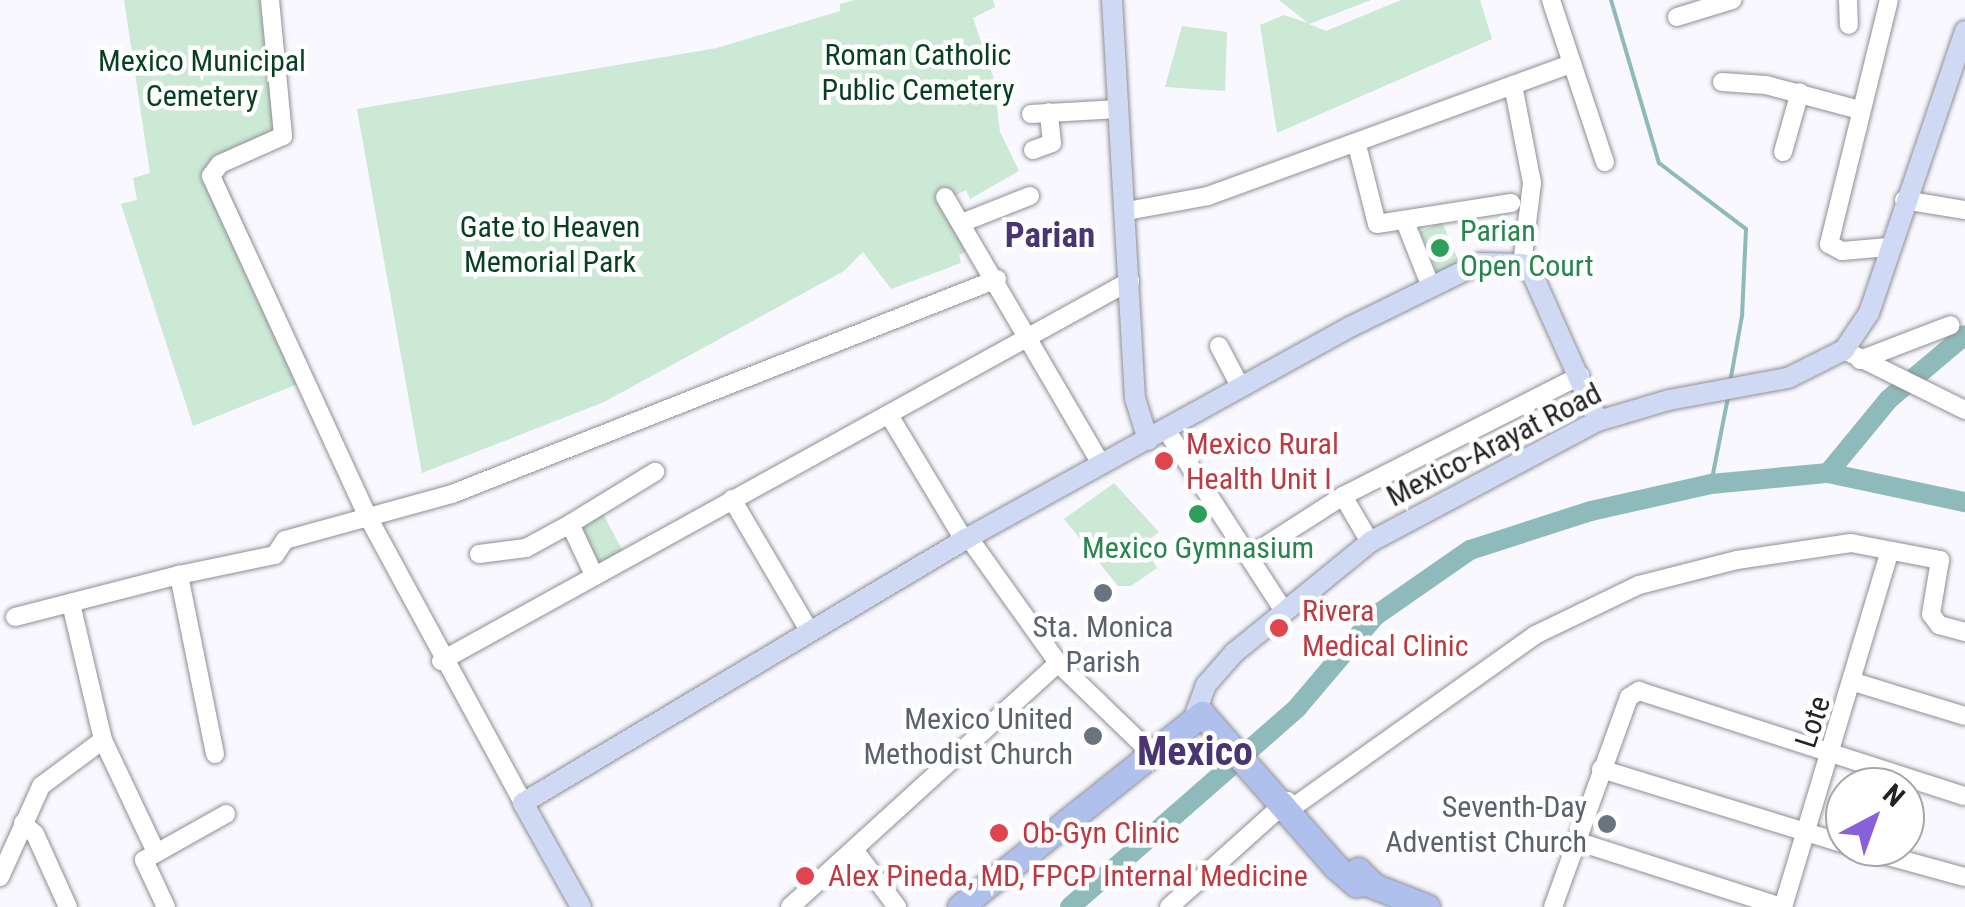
<!DOCTYPE html>
<style>
body{margin:0}
#map{position:relative;width:1965px;height:907px;overflow:hidden;background:#f8f8fe;font-family:"Roboto Condensed",sans-serif}
div>[style]{position:absolute}
[style*='--x']{left:calc(var(--x)*1px);top:calc(var(--y)*1px);width:calc(var(--w)*1px);rotate:calc(var(--a)*1deg)}
.green>*{inset:0;background:#cbe9d4;transform-origin:0 0}
.stream>*{height:4px;margin:-2px;padding:0 2px;transform-origin:2px;border-radius:2px;background:#8fbabb}
.river>*{height:20px;margin:-10px;padding:0 10px;transform-origin:10px;border-radius:10px;background:#8fbabb}
.roads{filter:drop-shadow(0 0 2px #8e8e95) drop-shadow(0 0 2px #8e8e95)}
.minor>*{height:18px;margin:-9px;padding:0 9px;transform-origin:9px;border-radius:9px;background:#fff}
.major>*{height:20px;margin:-10px;padding:0 10px;transform-origin:10px;border-radius:10px;background:#cfd9f4}
.highway>*{height:25px;margin:-12.5px;padding:0 12.5px;transform-origin:12.5px;border-radius:12.5px;background:#afc0ed}
.dots>*{width:28px;height:28px;translate:-50% -50%;box-sizing:border-box;border:5px solid #fff;border-radius:50%}
span{translate:-50% -50%;white-space:nowrap;text-align:center;line-height:1.15;-webkit-text-stroke:9px #fff;paint-order:stroke}
.park-label{font-size:30px;color:#063f21}
.leisure-label{font-size:30px;color:#27864d}
.left{translate:0 -50%;text-align:left}
.health-label{font-size:30px;color:#be3a42}
.street-label{font-size:30px;color:#232325}
.worship-label{font-size:30px;color:#5b616d}
.right{translate:-100% -50%;text-align:right}
.quarter-label{font-size:35px;color:#483572;font-weight:700}
.district-label{font-size:40px;color:#483572;font-weight:700}
.north{position:absolute;left:1825px;top:767px;width:100px;height:100px;box-sizing:border-box;background:#fff;border:2px solid #a7a7a8;border-radius:50%;rotate:41deg;font-size:28px;font-weight:700;line-height:40px;text-align:center;color:#232325}
.north::after{content:'';display:block;margin:auto;width:35px;height:45px;background:#8760da;clip-path:polygon(50% 0,100% 100%,50% 72%,0 100%)}
</style>
<div id="map">
<div class="green">
<div style="clip-path:polygon(124px 0,260px 0,275px 134px,214px 157px,313px 378px,193px 426px,121px 204px,137px 200px,133px 178px,150px 173px)"></div>
<div style="clip-path:polygon(855px 0,993px 0,995px 7px,973px 18px,993px 76px,1000px 132px,1019px 171px,970px 199px,966px 190px,948px 199px,976px 247px,959px 255px,961px 263px,891px 289px,863px 252px,844px 271px,604px 402px,422px 473px,357px 109px,717px 48px,840px 11px,840px 4px)"></div>
<div style="clip-path:polygon(1279px 0,1371px 0,1309px 24px,1326px 31px,1401px 0,1480px 0,1492px 39px,1277px 133px,1260px 25px,1284px 15px,1308px 23px)"></div>
<div style="clip-path:polygon(1182px 26px,1227px 32px,1225px 91px,1165px 87px)"></div>
<div style="left:1442px;top:222px;width:46px;height:24px;rotate:67deg"></div>
<div style="clip-path:polygon(1114px 483px,1159px 532px,1143px 544px,1157px 568px,1131px 586px,1118px 586px,1064px 519px)"></div>
<div style="left:600px;top:508px;width:55px;height:28px;rotate:62deg"></div>
</div>
<div class="stream">
<div style="--x:1611;--y:0;--w:170;--a:73.6"></div>
<div style="--x:1659;--y:163;--w:109;--a:37.2"></div>
<div style="--x:1746;--y:229;--w:87;--a:92.6"></div>
<div style="--x:1742;--y:316;--w:68;--a:100.2"></div>
<div style="--x:1711;--y:484;--w:89;--a:-78.9"></div>
</div>
<div class="river">
<div style="--x:1828;--y:473;--w:96;--a:-50.5"></div>
<div style="--x:1889;--y:399;--w:99;--a:-40.1"></div>
<div style="--x:1070;--y:907;--w:302;--a:-41.2"></div>
<div style="--x:1297;--y:708;--w:121;--a:-49.7"></div>
<div style="--x:1375;--y:616;--w:116;--a:-34.8"></div>
<div style="--x:1470;--y:550;--w:127;--a:-17.9"></div>
<div style="--x:1591;--y:511;--w:123;--a:-12.7"></div>
<div style="--x:1711;--y:484;--w:118;--a:-5.4"></div>
<div style="--x:1828;--y:473;--w:140;--a:12"></div>
</div>
<div class="roads">
<div class="minor">
<div style="--x:270;--y:0;--w:137;--a:84.5"></div>
<div style="--x:283;--y:136;--w:69;--a:156"></div>
<div style="--x:220;--y:164;--w:15;--a:127"></div>
<div style="--x:211;--y:176;--w:375;--a:65.3"></div>
<div style="--x:368;--y:517;--w:325;--a:61.5"></div>
<div style="--x:1551;--y:0;--w:171;--a:71.6"></div>
<div style="--x:1848;--y:0;--w:25;--a:88"></div>
<div style="--x:1677;--y:17;--w:58;--a:-17.2"></div>
<div style="--x:1722;--y:82;--w:44;--a:3.9"></div>
<div style="--x:1766;--y:85;--w:97;--a:14.9"></div>
<div style="--x:1513;--y:85;--w:100;--a:79"></div>
<div style="--x:1532;--y:183;--w:82;--a:97"></div>
<div style="--x:1031;--y:114;--w:88;--a:-3.3"></div>
<div style="--x:1357;--y:145;--w:81;--a:75.8"></div>
<div style="--x:1377;--y:224;--w:136;--a:-8.9"></div>
<div style="--x:1033;--y:150;--w:20;--a:-20"></div>
<div style="--x:1052;--y:143;--w:31;--a:-96"></div>
<div style="--x:1783;--y:152;--w:62;--a:-74.2"></div>
<div style="--x:945;--y:197;--w:309;--a:59.7"></div>
<div style="--x:1904;--y:200;--w:62;--a:9.3"></div>
<div style="--x:1127;--y:211;--w:82;--a:-10.5"></div>
<div style="--x:1208;--y:196;--w:385;--a:-20"></div>
<div style="--x:964;--y:222;--w:71;--a:-21.5"></div>
<div style="--x:1406;--y:224;--w:68;--a:68.4"></div>
<div style="--x:1888;--y:247;--w:46;--a:175"></div>
<div style="--x:1842;--y:251;--w:15;--a:-152"></div>
<div style="--x:1829;--y:244;--w:251;--a:-76.2"></div>
<div style="--x:1219;--y:346;--w:45;--a:62.3"></div>
<div style="--x:1844;--y:350;--w:135;--a:26.4"></div>
<div style="--x:1860;--y:360;--w:97;--a:-21"></div>
<div style="--x:889;--y:415;--w:146;--a:59"></div>
<div style="--x:1167;--y:431;--w:211;--a:57"></div>
<div style="--x:1343;--y:496;--w:53;--a:59.6"></div>
<div style="--x:732;--y:499;--w:152;--a:59.6"></div>
<div style="--x:969;--y:538;--w:153;--a:54.5"></div>
<div style="--x:1058;--y:663;--w:117;--a:44"></div>
<div style="--x:479;--y:554;--w:47;--a:-7.3"></div>
<div style="--x:526;--y:548;--w:50;--a:-28.6"></div>
<div style="--x:1251;--y:555;--w:109;--a:-32.7"></div>
<div style="--x:1343;--y:496;--w:266;--a:-26.9"></div>
<div style="--x:594;--y:575;--w:56;--a:-115.2"></div>
<div style="--x:570;--y:524;--w:100;--a:-31.5"></div>
<div style="--x:15;--y:617;--w:169;--a:-14.4"></div>
<div style="--x:441;--y:661;--w:787;--a:-28.88"></div>
<div style="--x:1854;--y:682;--w:116;--a:17"></div>
<div style="--x:103;--y:740;--w:124;--a:64.7"></div>
<div style="--x:215;--y:754;--w:183;--a:-101.4"></div>
<div style="--x:179;--y:575;--w:98;--a:-11.8"></div>
<div style="--x:275;--y:555;--w:18;--a:-56"></div>
<div style="--x:285;--y:540;--w:173;--a:-15.4"></div>
<div style="--x:452;--y:494;--w:586;--a:-21.53"></div>
<div style="--x:1601;--y:769;--w:255;--a:17.1"></div>
<div style="--x:1289;--y:810;--w:302;--a:-35.4"></div>
<div style="--x:1535;--y:635;--w:115;--a:-25.7"></div>
<div style="--x:1639;--y:585;--w:101;--a:-14.3"></div>
<div style="--x:1737;--y:560;--w:115;--a:-8.5"></div>
<div style="--x:1851;--y:543;--w:91;--a:10.8"></div>
<div style="--x:1940;--y:560;--w:55;--a:99.5"></div>
<div style="--x:1931;--y:614;--w:14;--a:54"></div>
<div style="--x:1939;--y:625;--w:27;--a:15"></div>
<div style="--x:23;--y:823;--w:16;--a:43"></div>
<div style="--x:35;--y:834;--w:80;--a:65.7"></div>
<div style="--x:1576;--y:841;--w:216;--a:17.8"></div>
<div style="--x:1855;--y:847;--w:114;--a:15.3"></div>
<div style="--x:855;--y:851;--w:70;--a:53.1"></div>
<div style="--x:0;--y:877;--w:100;--a:-65.7"></div>
<div style="--x:41;--y:786;--w:77;--a:-36.6"></div>
<div style="--x:103;--y:740;--w:140;--a:-103.2"></div>
<div style="--x:166;--y:907;--w:52;--a:-115.1"></div>
<div style="--x:144;--y:860;--w:94;--a:-29.3"></div>
<div style="--x:790;--y:907;--w:362;--a:-42.3"></div>
<div style="--x:1169;--y:907;--w:159;--a:-41.9"></div>
<div style="--x:1553;--y:907;--w:223;--a:-70.1"></div>
<div style="--x:1629;--y:697;--w:12;--a:-31"></div>
<div style="--x:1639;--y:691;--w:342;--a:17.9"></div>
<div style="--x:1783;--y:907;--w:370;--a:-73.3"></div>
</div>
<div class="major">
<div style="--x:1112;--y:0;--w:399;--a:86.7"></div>
<div style="--x:1135;--y:398;--w:44;--a:72.8"></div>
<div style="--x:1195;--y:715;--w:32;--a:-70"></div>
<div style="--x:1206;--y:685;--w:43;--a:-48.8"></div>
<div style="--x:1234;--y:653;--w:176;--a:-39.2"></div>
<div style="--x:1370;--y:542;--w:258;--a:-28"></div>
<div style="--x:1598;--y:421;--w:74;--a:-16.5"></div>
<div style="--x:1669;--y:400;--w:121;--a:-10.5"></div>
<div style="--x:1788;--y:378;--w:63;--a:-26.6"></div>
<div style="--x:1844;--y:350;--w:45;--a:-56"></div>
<div style="--x:1869;--y:313;--w:298;--a:-71.2"></div>
<div style="--x:581;--y:907;--w:119;--a:-119.1"></div>
<div style="--x:523;--y:803;--w:513;--a:-30.81"></div>
<div style="--x:964;--y:540;--w:441;--a:-28.9"></div>
<div style="--x:1350;--y:327;--w:145;--a:-26.2"></div>
<div style="--x:1480;--y:263;--w:42;--a:1.4"></div>
<div style="--x:1522;--y:264;--w:11;--a:38"></div>
<div style="--x:1531;--y:271;--w:164;--a:65.9"></div>
</div>
<div class="highway">
<div style="--x:1358;--y:870;--w:23;--a:45"></div>
<div style="--x:1374;--y:886;--w:57;--a:21.6"></div>
<div style="--x:960;--y:907;--w:310;--a:-38.6"></div>
<div style="--x:1202;--y:714;--w:202;--a:48.8"></div>
<div style="--x:1335;--y:866;--w:28;--a:41"></div>
<div style="--x:1356;--y:884;--w:13;--a:-4"></div>
</div>
</div>
<div class="dots">
<div style="left:1440px;top:248px;background:#2e9e5b"></div>
<div style="left:1164px;top:461px;background:#e0444e"></div>
<div style="left:1198px;top:514px;background:#2e9e5b"></div>
<div style="left:1103px;top:593px;background:#6b7280"></div>
<div style="left:1279px;top:628px;background:#e0444e"></div>
<div style="left:1093px;top:736px;background:#6b7280"></div>
<div style="left:1607px;top:824px;background:#6b7280"></div>
<div style="left:999px;top:833px;background:#e0444e"></div>
<div style="left:805px;top:876px;background:#e0444e"></div>
</div>
<div class="park-label">
<span style="left:918px;top:72px">Roman Catholic<br>Public Cemetery</span>
<span style="left:202px;top:78px">Mexico Municipal<br>Cemetery</span>
<span style="left:550px;top:244px">Gate to Heaven<br>Memorial Park</span>
</div>
<div class="leisure-label">
<span class="left" style="left:1460px;top:248px">Parian<br>Open Court</span>
<span style="left:1198px;top:548px">Mexico Gymnasium</span>
</div>
<div class="health-label">
<span class="left" style="left:1186px;top:461px">Mexico Rural<br>Health Unit I</span>
<span class="left" style="left:1302px;top:628px">Rivera<br>Medical Clinic</span>
<span class="left" style="left:1022px;top:833px">Ob-Gyn Clinic</span>
<span class="left" style="left:828px;top:876px">Alex Pineda, MD, FPCP Internal Medicine</span>
</div>
<div class="street-label">
<span style="left:1494px;top:445px;rotate:-27deg">Mexico-Arayat Road</span>
<span style="left:1813px;top:722px;rotate:-72deg">Lote</span>
</div>
<div class="worship-label">
<span style="left:1103px;top:644px">Sta. Monica<br>Parish</span>
<span class="right" style="left:1073px;top:736px">Mexico United<br>Methodist Church</span>
<span class="right" style="left:1587px;top:824px">Seventh-Day<br>Adventist Church</span>
</div>
<div class="quarter-label">
<span style="left:1050px;top:236px">Parian</span>
</div>
<div class="district-label">
<span style="left:1195px;top:752px">Mexico</span>
</div>
<div class="north">N</div>
</div>
